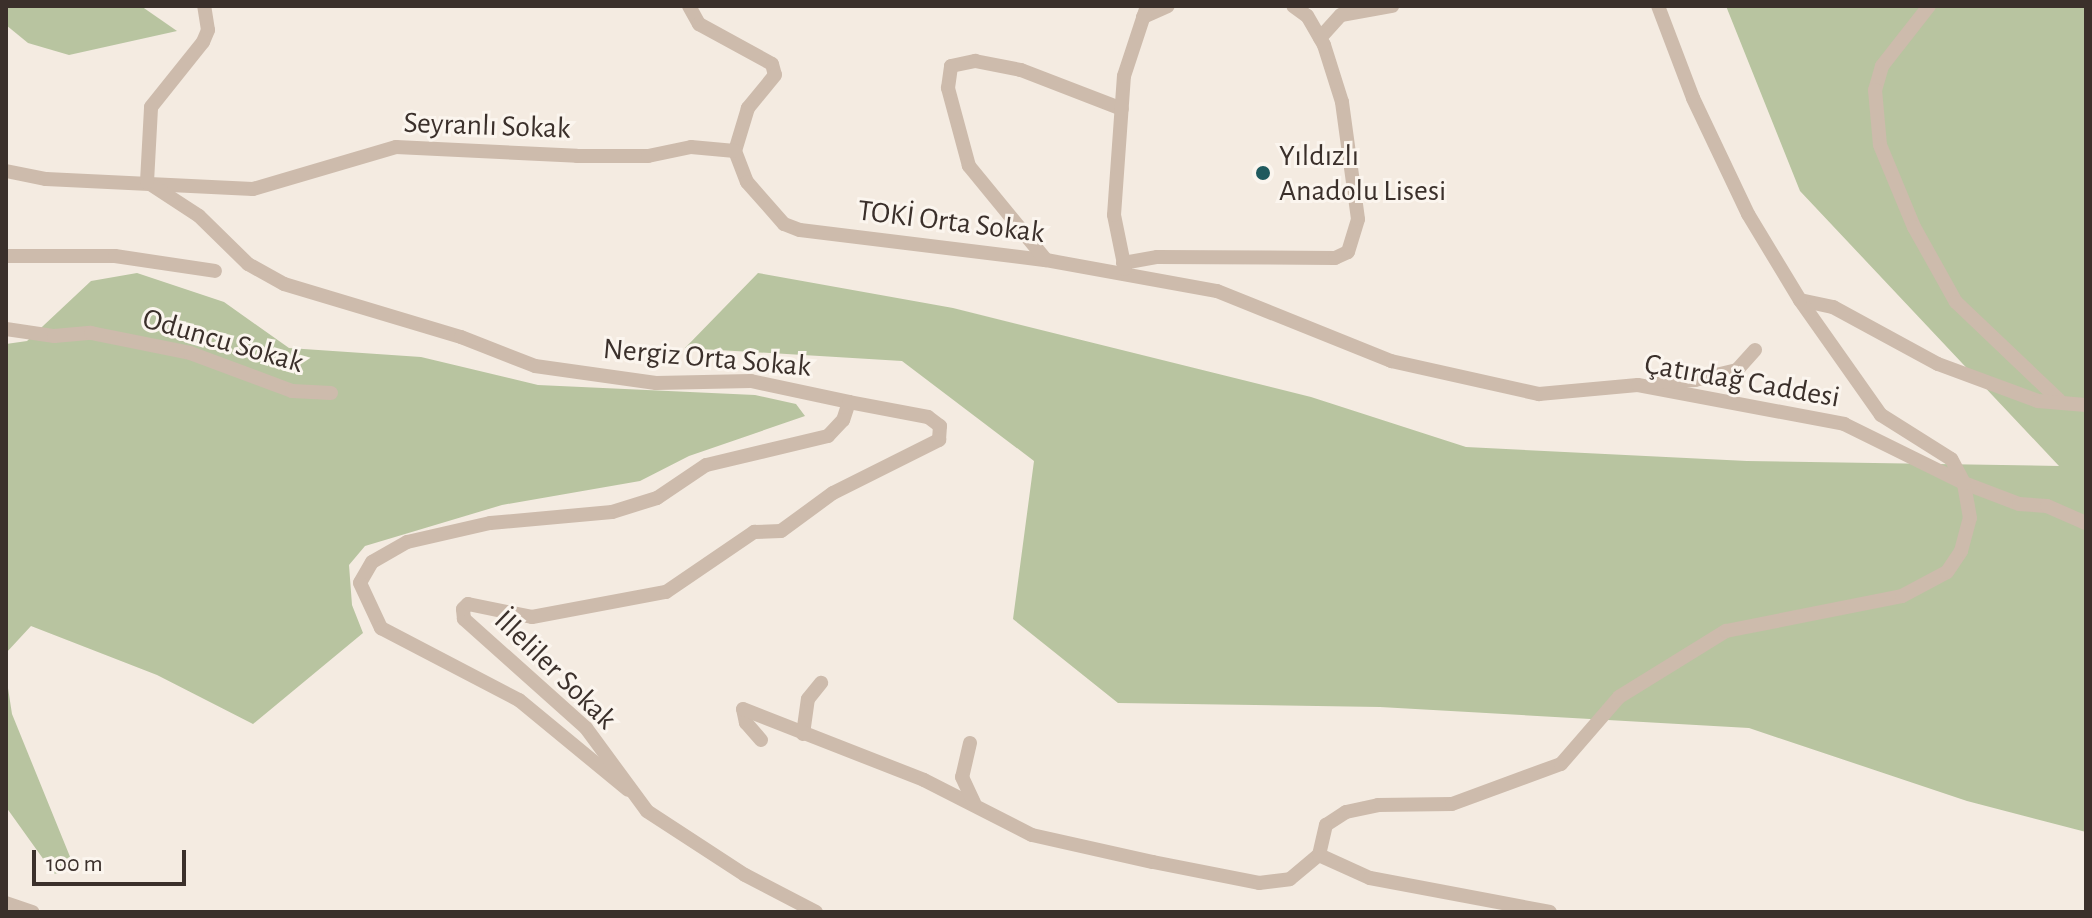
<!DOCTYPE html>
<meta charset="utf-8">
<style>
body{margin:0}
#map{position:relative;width:2092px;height:918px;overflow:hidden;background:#f4ebe1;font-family:"Alegreya Sans",sans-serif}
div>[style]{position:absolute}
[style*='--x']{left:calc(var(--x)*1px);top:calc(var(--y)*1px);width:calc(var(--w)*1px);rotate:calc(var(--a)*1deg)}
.green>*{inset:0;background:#b8c4a0}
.minor>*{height:14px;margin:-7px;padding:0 7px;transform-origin:7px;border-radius:7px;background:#cdbbac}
.dots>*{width:22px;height:22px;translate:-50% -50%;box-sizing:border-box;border:4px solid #fbf5ee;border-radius:50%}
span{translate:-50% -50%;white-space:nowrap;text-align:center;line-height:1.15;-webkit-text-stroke:6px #fbf5ee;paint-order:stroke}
.street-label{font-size:30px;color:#3b302b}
.poi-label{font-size:30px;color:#3b302b}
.left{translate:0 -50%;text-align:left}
.frame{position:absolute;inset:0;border:8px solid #3b302b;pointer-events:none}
.scale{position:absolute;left:32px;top:850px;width:154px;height:36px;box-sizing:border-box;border:4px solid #3b302b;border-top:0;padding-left:10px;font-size:24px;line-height:28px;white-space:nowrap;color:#3b302b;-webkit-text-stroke:6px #fbf5ee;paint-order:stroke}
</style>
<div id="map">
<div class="green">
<div style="clip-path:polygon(6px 6px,141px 6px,177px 31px,69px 55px,28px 43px,6px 25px)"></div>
<div style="clip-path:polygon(1726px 6px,2086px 6px,2086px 832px,1967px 801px,1749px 728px,1380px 707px,1118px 703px,1013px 619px,1034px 461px,902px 361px,685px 348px,758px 273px,953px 308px,1311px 397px,1466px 447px,1747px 461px,2059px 466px,1800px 191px)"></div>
<div style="clip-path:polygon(137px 273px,224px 302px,289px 348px,421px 357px,538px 385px,755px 395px,796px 404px,805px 416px,689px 456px,640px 481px,502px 505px,365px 546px,349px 565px,352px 605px,363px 633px,253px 724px,157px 675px,31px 626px,6px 653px,6px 344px,27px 341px,91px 281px)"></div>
<div style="clip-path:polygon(6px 675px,12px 714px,75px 869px,54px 874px,6px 807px)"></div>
</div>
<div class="minor">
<div style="--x:689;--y:6;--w:21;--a:61"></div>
<div style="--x:699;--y:24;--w:83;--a:28.7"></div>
<div style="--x:772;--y:64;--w:11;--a:75"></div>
<div style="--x:775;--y:75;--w:43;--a:129.3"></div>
<div style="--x:748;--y:108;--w:45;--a:106.8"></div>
<div style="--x:735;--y:151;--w:33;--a:69"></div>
<div style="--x:747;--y:182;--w:56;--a:48.6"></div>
<div style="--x:784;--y:224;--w:17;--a:21"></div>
<div style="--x:800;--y:230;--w:248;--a:7"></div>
<div style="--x:1046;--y:260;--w:174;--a:10.3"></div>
<div style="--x:1217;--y:291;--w:188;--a:21.9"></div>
<div style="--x:1391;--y:361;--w:152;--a:12.6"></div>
<div style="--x:1539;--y:394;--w:99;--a:-5.2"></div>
<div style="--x:1638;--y:385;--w:210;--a:10.7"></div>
<div style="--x:1844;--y:424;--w:134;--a:26.2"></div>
<div style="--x:1964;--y:483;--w:59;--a:20.9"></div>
<div style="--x:2019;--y:504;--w:28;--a:4"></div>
<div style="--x:2047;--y:506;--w:43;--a:23.6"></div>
<div style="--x:1929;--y:6;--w:76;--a:128.1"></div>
<div style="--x:1882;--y:66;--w:25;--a:106"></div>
<div style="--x:1875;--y:90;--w:55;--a:84.8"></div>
<div style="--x:1880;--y:145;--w:89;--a:67.5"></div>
<div style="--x:1914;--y:227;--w:86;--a:60.8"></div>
<div style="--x:1956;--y:302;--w:142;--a:43.6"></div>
<div style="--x:1143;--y:17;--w:27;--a:-24"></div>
<div style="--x:1320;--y:38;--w:31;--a:-48"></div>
<div style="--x:1341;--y:15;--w:52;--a:-10"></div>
<div style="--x:6;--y:171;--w:41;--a:11.3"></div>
<div style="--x:46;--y:179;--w:207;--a:2.8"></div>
<div style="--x:253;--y:189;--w:149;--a:-16.4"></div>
<div style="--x:396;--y:147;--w:181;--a:2.8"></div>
<div style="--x:577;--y:156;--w:71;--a:0"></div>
<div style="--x:648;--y:156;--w:44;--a:-11.8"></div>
<div style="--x:691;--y:147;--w:44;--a:5.2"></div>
<div style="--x:147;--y:182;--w:62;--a:33.2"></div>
<div style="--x:199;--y:216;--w:69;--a:44.4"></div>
<div style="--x:248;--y:264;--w:41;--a:29.1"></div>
<div style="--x:284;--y:284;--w:185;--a:16.7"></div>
<div style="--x:461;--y:337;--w:79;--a:21.4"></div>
<div style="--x:535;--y:366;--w:122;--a:8"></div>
<div style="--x:656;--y:383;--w:95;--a:-1.2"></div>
<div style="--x:751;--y:381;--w:100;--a:12.1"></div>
<div style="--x:849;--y:402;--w:19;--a:108"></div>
<div style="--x:843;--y:420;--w:22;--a:133"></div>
<div style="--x:828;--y:436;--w:125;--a:166.6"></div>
<div style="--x:706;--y:465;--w:59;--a:146"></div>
<div style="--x:657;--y:498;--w:47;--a:162.7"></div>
<div style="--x:612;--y:512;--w:122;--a:174.8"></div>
<div style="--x:490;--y:523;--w:85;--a:167.1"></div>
<div style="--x:407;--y:542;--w:40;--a:150.3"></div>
<div style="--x:372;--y:562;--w:24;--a:120"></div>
<div style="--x:360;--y:583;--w:50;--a:65"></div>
<div style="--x:381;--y:628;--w:156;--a:27.6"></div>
<div style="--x:519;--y:700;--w:141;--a:39.5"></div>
<div style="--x:147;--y:182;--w:75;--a:-86.9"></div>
<div style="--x:151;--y:107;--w:83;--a:-51.3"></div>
<div style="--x:203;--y:42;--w:13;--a:-67"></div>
<div style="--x:208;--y:30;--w:24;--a:-99"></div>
<div style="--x:6;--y:256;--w:109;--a:0"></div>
<div style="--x:115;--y:256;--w:101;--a:8.5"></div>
<div style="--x:1046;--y:260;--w:122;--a:-129.3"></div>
<div style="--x:969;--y:166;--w:81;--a:-105.1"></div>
<div style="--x:948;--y:88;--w:22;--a:-82"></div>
<div style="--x:951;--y:66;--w:25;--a:-12"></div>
<div style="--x:975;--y:61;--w:47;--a:11.1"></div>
<div style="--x:1021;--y:70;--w:108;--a:21.1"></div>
<div style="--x:1123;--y:263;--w:35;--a:-10"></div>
<div style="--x:1157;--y:257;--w:178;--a:0.3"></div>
<div style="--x:1335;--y:258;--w:14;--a:-25"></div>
<div style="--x:1348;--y:252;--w:34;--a:-73"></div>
<div style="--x:1358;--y:219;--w:118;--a:-97.8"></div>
<div style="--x:1342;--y:102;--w:60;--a:-107.5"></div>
<div style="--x:1324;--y:45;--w:34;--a:-120"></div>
<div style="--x:1307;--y:16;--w:17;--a:-144"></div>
<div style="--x:1125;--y:269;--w:55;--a:-101.5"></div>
<div style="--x:1114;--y:215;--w:139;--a:-85.9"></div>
<div style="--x:1124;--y:76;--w:74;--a:-71.8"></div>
<div style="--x:1800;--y:300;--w:34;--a:12"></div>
<div style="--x:1833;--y:307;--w:119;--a:28.5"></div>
<div style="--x:1938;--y:364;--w:107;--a:20.3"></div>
<div style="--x:2038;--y:401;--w:48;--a:4.8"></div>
<div style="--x:6;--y:329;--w:49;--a:8.3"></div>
<div style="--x:54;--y:336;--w:37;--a:-5"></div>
<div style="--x:91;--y:333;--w:101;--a:11.4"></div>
<div style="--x:190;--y:353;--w:109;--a:20.4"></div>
<div style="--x:292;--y:391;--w:39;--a:3"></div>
<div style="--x:1658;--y:382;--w:37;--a:-3"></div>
<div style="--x:1695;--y:380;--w:43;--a:-13.4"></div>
<div style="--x:1737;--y:370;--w:27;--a:-48"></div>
<div style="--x:803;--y:734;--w:35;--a:-82"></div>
<div style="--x:808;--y:699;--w:21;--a:-51"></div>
<div style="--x:761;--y:740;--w:23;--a:-131"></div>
<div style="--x:746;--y:723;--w:14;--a:-102"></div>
<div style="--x:743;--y:709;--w:194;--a:21.4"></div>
<div style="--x:924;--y:780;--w:121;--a:27"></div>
<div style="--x:1032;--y:835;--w:124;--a:12.6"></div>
<div style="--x:1153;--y:862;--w:108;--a:11.2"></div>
<div style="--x:1259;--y:883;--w:31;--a:-7"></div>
<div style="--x:1290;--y:879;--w:38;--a:-40"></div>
<div style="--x:970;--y:743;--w:35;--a:103"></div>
<div style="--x:962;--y:777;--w:29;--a:65"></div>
<div style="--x:1319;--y:855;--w:31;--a:-77"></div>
<div style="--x:1326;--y:825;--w:24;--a:-33"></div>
<div style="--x:1346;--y:812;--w:33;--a:-12"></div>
<div style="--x:1378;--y:805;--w:74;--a:-0.8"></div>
<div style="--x:1452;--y:804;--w:116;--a:-20.2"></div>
<div style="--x:1561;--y:764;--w:89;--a:-49.1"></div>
<div style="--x:1619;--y:697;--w:126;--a:-31.7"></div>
<div style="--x:1726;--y:631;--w:179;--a:-11.2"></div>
<div style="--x:1902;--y:596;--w:51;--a:-28.1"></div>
<div style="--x:1947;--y:572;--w:25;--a:-56"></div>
<div style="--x:1961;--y:551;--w:34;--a:-75"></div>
<div style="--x:1970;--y:518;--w:36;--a:-100"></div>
<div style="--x:1964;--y:483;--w:27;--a:-118"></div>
<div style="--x:1951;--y:459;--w:83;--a:-147.8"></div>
<div style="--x:1881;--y:415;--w:141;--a:-125.2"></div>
<div style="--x:1800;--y:300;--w:100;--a:-121.2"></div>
<div style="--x:1748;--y:214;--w:128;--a:-115.4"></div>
<div style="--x:1693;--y:98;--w:98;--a:-110.8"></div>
<div style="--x:1319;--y:855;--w:56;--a:24.3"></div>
<div style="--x:1370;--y:878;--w:183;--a:10.7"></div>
<div style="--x:6;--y:903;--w:28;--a:19"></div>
<div style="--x:816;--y:912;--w:80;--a:-152.5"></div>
<div style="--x:745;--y:875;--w:117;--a:-146.9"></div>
<div style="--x:647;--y:811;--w:103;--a:-126.3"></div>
<div style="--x:586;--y:728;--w:164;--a:-138.2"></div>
<div style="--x:464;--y:619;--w:10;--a:-96"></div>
<div style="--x:463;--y:609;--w:7;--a:-45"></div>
<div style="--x:468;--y:604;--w:65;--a:11.5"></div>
<div style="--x:532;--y:617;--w:136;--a:-10.6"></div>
<div style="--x:666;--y:592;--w:107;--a:-34.3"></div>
<div style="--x:754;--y:532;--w:27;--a:-2"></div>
<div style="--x:781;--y:531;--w:64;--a:-36.2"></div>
<div style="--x:833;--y:493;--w:119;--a:-26.6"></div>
<div style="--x:939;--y:440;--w:14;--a:-86"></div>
<div style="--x:940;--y:426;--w:15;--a:-143"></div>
<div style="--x:928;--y:417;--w:80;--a:-169.2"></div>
</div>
<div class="dots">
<div style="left:1263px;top:173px;background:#1f5a5e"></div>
</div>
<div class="street-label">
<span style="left:487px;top:126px;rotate:2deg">Seyranlı Sokak</span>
<span style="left:951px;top:222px;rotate:7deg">TOKİ Orta Sokak</span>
<span style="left:223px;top:341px;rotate:16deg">Oduncu Sokak</span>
<span style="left:707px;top:358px;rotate:5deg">Nergiz Orta Sokak</span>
<span style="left:1742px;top:381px;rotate:10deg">Çatırdağ Caddesi</span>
<span style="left:555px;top:670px;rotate:44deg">İlleliler Sokak</span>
</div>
<div class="poi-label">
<span class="left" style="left:1279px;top:173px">Yıldızlı<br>Anadolu Lisesi</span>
</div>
<div class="frame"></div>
<div class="scale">100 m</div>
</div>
